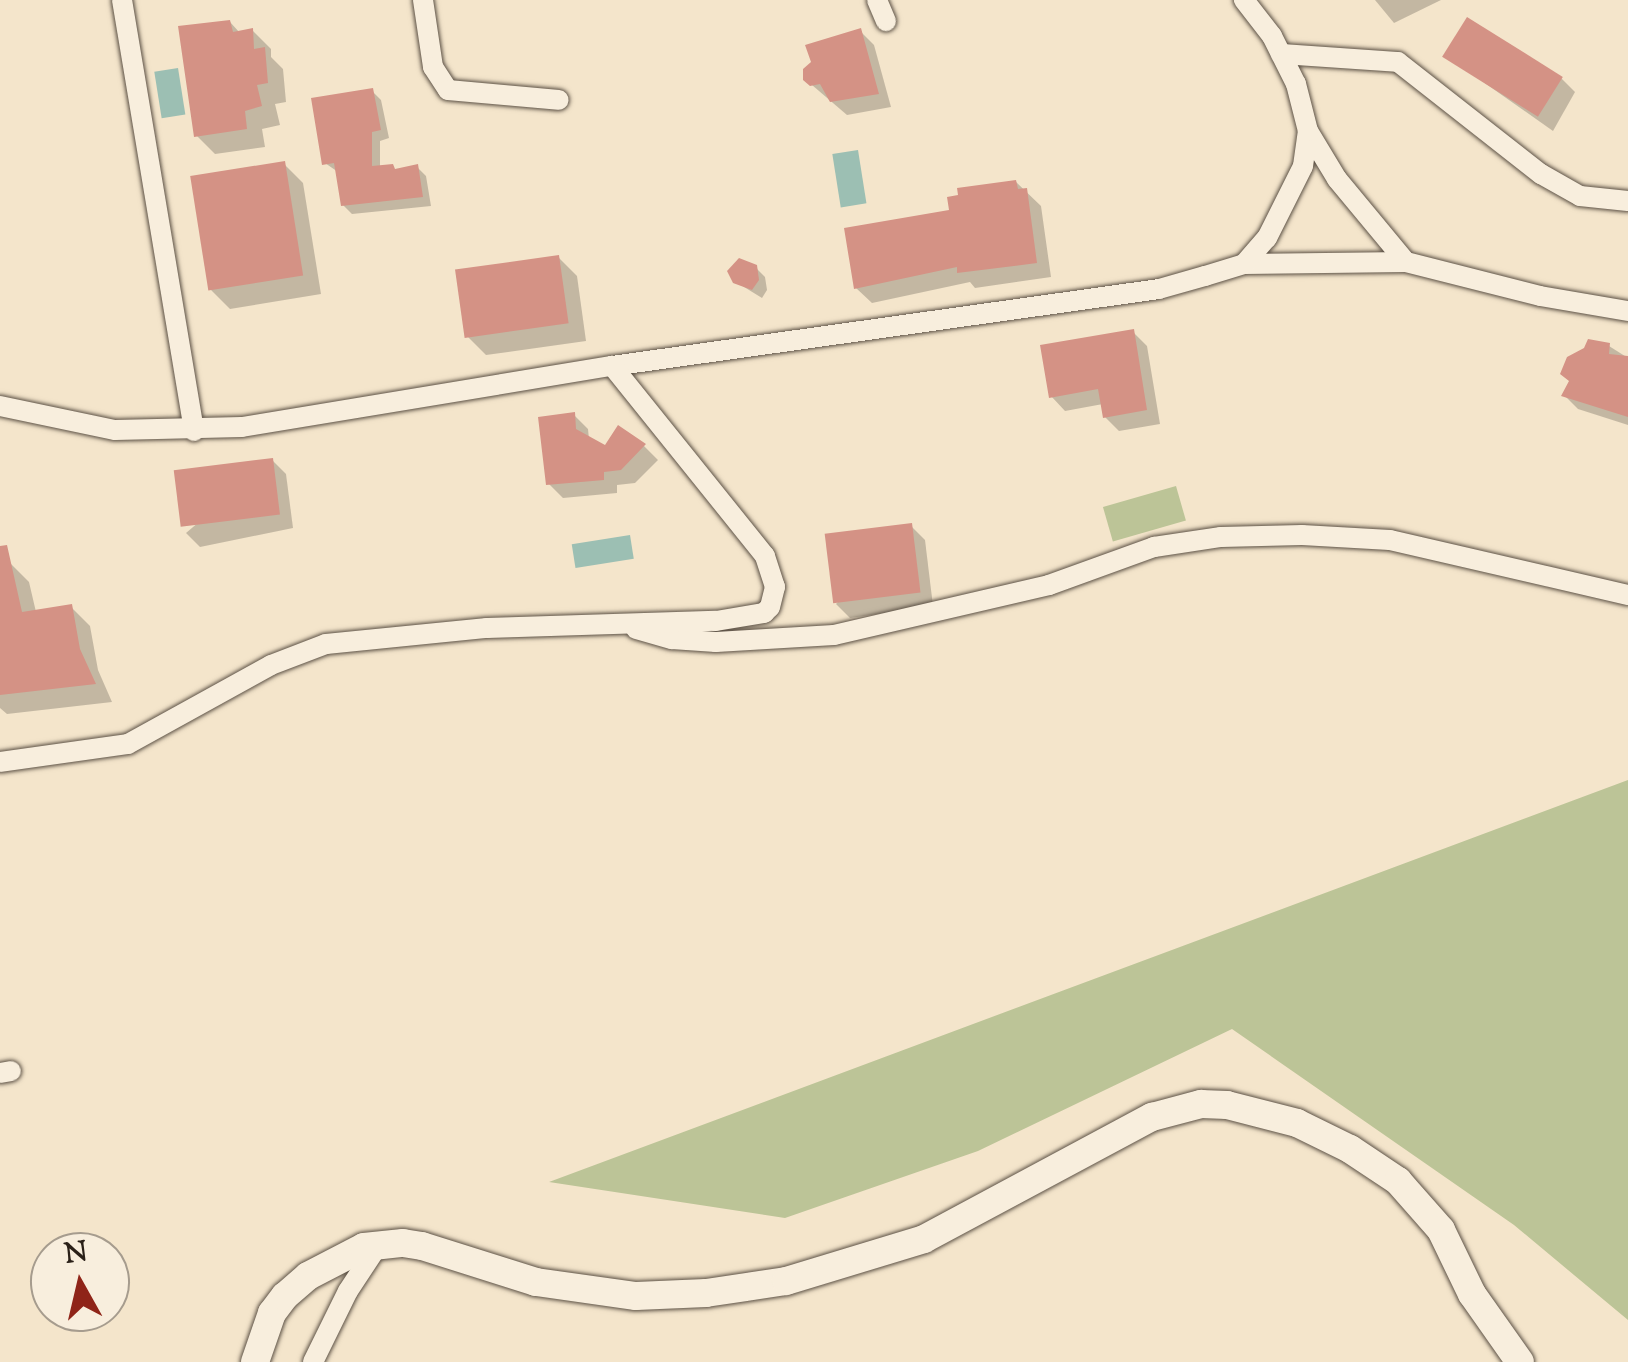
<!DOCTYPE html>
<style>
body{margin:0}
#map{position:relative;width:1628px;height:1362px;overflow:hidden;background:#f4e5cb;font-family:"Sorts Mill Goudy",serif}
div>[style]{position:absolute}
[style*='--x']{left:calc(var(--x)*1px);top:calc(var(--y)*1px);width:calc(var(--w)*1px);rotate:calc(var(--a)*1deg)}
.green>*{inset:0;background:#bcc497;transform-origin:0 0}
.water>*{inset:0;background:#9cbfb3;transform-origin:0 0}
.shadow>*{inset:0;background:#0003}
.building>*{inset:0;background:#d49285;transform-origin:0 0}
.roads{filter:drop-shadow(0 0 2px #5c5145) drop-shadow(0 0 2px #5c5145)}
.street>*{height:20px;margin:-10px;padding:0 10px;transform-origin:10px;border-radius:10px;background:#f8eedd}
.secondary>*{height:28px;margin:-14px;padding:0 14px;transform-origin:14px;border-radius:14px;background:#f8eedd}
span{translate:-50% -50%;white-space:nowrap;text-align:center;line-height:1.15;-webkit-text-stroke:8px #f8eedd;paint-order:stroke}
.north{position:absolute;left:30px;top:1232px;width:100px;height:100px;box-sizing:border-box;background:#f8eedd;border:2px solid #a69c8e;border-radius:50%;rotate:352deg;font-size:28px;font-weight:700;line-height:40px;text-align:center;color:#2a2018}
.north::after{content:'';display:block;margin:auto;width:35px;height:45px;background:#8f2418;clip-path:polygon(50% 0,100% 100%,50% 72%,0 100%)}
</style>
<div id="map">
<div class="green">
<div style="left:1176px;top:486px;width:36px;height:76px;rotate:74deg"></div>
<div style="clip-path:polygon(1628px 780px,1628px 1320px,1514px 1225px,1232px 1029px,978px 1151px,785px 1218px,549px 1182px)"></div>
</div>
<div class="water">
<div style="left:178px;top:68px;width:47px;height:24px;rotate:81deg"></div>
<div style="left:858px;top:150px;width:54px;height:26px;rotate:81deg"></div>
<div style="left:630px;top:535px;width:24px;height:59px;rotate:81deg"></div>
</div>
<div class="shadow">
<div style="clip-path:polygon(1375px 0,1441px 0,1394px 23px)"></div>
<div style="clip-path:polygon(230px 22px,240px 33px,252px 30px,271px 49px,271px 57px,283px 69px,286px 102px,275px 104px,280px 125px,262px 129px,265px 147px,215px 154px,196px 135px)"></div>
<div style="clip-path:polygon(860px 31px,874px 45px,891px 107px,847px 115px,805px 79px)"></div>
<div style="clip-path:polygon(1445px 55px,1561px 78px,1575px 92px,1553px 131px)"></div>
<div style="clip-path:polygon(372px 91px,381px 100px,389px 138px,380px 141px,380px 168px,397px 171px,417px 167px,426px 176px,431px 206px,352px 214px,343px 205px,338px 172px,325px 163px)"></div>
<div style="clip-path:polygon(284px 164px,303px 183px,321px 294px,230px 309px,211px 290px)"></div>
<div style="clip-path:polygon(1016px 182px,1041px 206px,1051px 277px,975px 288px,970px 282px,872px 303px,856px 288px,952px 213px)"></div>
<div style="clip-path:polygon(558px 257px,577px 276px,586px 341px,486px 355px,467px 336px)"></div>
<div style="clip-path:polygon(756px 268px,765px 277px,767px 290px,762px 298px,736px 282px)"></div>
<div style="clip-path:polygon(1133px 332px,1147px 346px,1160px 424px,1119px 431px,1105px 417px,1103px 404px,1065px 411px,1051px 396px)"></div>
<div style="clip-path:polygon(1609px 346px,1628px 358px,1628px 425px,1578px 409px,1564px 395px)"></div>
<div style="clip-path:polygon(574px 415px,588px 429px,589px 439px,606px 449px,644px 446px,658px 460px,635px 483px,617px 485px,617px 493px,563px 498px,549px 484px)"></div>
<div style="clip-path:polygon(272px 460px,286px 474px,293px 528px,200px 547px,186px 533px)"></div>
<div style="clip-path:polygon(911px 526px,925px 540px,933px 606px,850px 618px,836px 604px)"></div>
<div style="clip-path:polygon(10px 563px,29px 582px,36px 612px,71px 607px,90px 626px,98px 670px,112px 702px,7px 714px,0 708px,0 564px)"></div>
</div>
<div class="building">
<div style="left:1467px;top:17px;width:113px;height:47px;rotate:32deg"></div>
<div style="clip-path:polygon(230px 20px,233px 32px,253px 28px,254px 49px,265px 47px,268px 83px,257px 85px,262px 106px,245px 111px,247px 129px,194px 137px,178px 26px)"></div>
<div style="clip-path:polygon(861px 28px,879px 94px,830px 102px,820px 84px,810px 86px,803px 80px,803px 69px,811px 62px,805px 45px)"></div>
<div style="clip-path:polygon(373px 88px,381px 130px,372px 132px,372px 166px,393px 164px,395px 169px,418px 164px,423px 197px,341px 206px,334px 163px,322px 165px,311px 98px)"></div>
<div style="left:285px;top:161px;width:116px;height:96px;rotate:81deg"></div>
<div style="clip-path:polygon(1016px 180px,1018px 189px,1027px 188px,1037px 263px,957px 273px,957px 267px,854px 289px,844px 228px,949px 210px,947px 197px,958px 195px,957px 188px)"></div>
<div style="left:559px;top:255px;width:69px;height:105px;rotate:82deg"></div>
<div style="clip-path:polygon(739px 258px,757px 265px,759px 280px,752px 290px,733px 283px,727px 271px)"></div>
<div style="clip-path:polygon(1134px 329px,1147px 410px,1103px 418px,1098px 389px,1049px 398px,1040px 345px)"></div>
<div style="clip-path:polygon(1588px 339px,1610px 343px,1609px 354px,1628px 356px,1628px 417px,1561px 396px,1569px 381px,1560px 374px,1567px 357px,1584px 348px)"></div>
<div style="clip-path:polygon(575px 412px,576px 429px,605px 445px,618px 425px,646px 444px,621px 470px,604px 472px,604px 480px,546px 485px,538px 417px)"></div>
<div style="left:273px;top:458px;width:57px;height:100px;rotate:83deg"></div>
<div style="left:912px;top:523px;width:70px;height:88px;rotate:83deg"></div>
<div style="clip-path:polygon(7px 545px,22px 612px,72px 604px,80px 649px,96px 684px,0 695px,0 546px)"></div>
</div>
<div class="roads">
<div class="street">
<div style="--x:122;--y:0;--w:437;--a:80.5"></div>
<div style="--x:423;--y:0;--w:68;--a:81.5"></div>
<div style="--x:433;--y:67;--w:27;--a:57"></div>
<div style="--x:448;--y:90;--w:111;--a:5.1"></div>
<div style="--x:877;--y:0;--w:23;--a:67"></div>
<div style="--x:1281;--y:54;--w:117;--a:3.9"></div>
<div style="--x:1398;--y:62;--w:182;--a:38.1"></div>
<div style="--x:1541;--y:174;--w:45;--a:29.4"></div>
<div style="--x:1580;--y:196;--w:48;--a:5.9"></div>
<div style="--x:1308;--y:131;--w:56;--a:58.9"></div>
<div style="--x:1337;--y:179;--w:108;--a:50.3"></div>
<div style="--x:1244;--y:264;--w:162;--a:-0.7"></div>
<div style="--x:1406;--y:262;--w:138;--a:14.2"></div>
<div style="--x:1540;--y:296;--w:89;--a:9.7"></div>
<div style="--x:0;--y:406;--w:117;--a:11.8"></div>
<div style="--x:115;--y:430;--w:127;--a:-1.4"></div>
<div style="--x:242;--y:427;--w:375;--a:-9.4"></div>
<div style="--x:612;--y:366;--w:552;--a:-8.01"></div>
<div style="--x:1159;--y:289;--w:48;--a:-15.8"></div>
<div style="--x:1205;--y:276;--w:41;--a:-17.1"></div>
<div style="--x:1244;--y:264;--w:35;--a:-49"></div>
<div style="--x:1267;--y:238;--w:80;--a:-63.4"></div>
<div style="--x:1303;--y:166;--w:35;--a:-82"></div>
<div style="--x:1308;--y:131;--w:49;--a:-104.3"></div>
<div style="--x:1296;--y:84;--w:54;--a:-116.6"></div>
<div style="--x:1272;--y:36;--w:46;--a:-127.9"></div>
<div style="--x:636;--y:629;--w:37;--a:16"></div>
<div style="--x:672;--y:639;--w:44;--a:3.9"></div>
<div style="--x:716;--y:642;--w:118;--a:-3.4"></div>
<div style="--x:834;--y:635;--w:221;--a:-13.1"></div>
<div style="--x:1049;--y:585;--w:112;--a:-19.9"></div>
<div style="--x:1154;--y:547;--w:68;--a:-8.5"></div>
<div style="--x:1221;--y:537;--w:81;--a:-1.4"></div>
<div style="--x:1302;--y:535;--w:88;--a:3.3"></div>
<div style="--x:1390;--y:540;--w:244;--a:13"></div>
<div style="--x:0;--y:762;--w:129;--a:-8"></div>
<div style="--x:128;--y:744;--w:163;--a:-28.9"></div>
<div style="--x:271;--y:665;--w:59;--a:-20.9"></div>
<div style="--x:326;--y:644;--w:162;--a:-5.7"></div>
<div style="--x:487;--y:628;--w:229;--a:-1.8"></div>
<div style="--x:716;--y:621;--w:49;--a:-9.5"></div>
<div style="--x:764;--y:613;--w:8;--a:-45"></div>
<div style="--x:770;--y:607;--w:21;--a:-76"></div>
<div style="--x:775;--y:587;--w:33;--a:-108"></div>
<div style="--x:765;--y:556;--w:244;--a:-128.8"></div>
<div style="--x:0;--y:1073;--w:11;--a:-10"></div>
<div style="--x:313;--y:1362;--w:79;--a:-63.8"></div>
<div style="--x:348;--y:1291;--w:56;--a:-56.6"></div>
</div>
<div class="secondary">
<div style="--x:255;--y:1362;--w:52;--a:-70.9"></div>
<div style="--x:272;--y:1313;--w:21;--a:-53"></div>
<div style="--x:285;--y:1296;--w:30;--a:-41"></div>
<div style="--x:308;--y:1276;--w:63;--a:-27.4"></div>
<div style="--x:364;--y:1247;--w:39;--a:-6"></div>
<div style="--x:403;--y:1243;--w:19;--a:9"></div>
<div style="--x:422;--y:1246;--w:120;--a:17.5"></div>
<div style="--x:536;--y:1282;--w:101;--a:8"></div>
<div style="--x:636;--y:1296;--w:70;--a:-2.5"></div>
<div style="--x:706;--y:1293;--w:81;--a:-8.5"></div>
<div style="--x:786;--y:1281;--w:144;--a:-16.9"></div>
<div style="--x:924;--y:1239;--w:259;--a:-28.2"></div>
<div style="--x:1152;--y:1117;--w:51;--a:-14.9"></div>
<div style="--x:1201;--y:1104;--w:26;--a:2"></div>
<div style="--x:1227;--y:1105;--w:72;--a:14.4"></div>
<div style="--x:1297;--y:1123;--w:59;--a:26.1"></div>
<div style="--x:1350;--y:1149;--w:58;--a:33.7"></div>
<div style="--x:1398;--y:1181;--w:65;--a:48.7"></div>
<div style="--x:1441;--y:1230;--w:71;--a:64.2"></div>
<div style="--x:1472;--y:1294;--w:83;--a:54.8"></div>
</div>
</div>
<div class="north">N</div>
</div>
